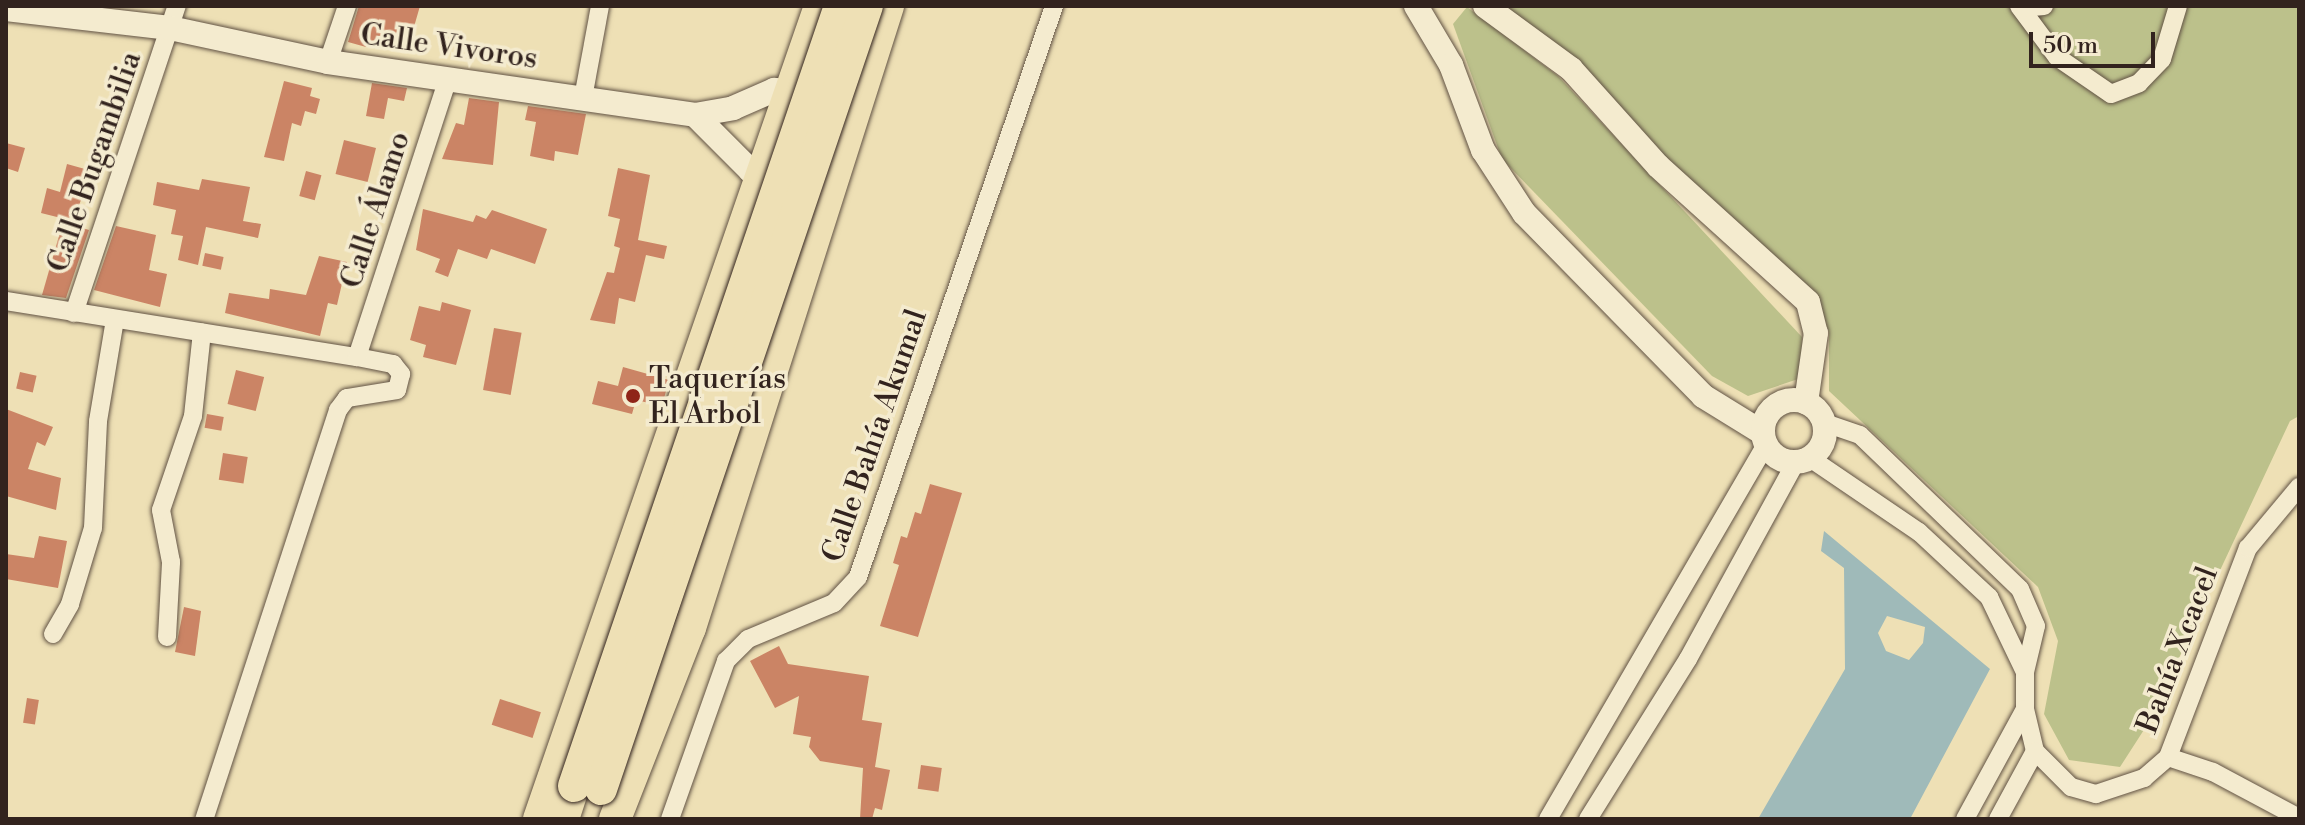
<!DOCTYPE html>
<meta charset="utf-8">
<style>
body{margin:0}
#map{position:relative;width:2305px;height:825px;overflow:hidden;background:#eee0b5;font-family:"Libre Bodoni",serif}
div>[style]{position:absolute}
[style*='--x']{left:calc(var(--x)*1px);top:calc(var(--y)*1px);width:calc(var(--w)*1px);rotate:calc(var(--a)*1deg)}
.green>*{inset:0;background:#bcc18b}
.water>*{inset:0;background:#9fbab9}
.building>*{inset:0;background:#cb8465;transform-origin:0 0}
.roads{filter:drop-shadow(0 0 2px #615244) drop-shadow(0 0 2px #615244)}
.street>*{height:18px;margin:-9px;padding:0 9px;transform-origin:9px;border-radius:9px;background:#f4ebcf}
.secondary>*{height:24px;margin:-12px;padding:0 12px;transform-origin:12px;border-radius:12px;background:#f4ebcf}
.secondary>.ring{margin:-12px;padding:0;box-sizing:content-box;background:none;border:24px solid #f4ebcf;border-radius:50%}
.highway>*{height:32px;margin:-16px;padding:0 16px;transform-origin:16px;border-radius:16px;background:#eee0b5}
.bridges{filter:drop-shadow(0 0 2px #32231e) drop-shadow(0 0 2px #32231e)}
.highway-bridge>*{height:32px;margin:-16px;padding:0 16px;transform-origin:16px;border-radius:16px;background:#eee0b5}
.dots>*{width:22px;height:22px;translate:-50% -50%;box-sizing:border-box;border:4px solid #f4ebcf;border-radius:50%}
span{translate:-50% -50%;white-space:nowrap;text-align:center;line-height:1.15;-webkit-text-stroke:7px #f4ebcf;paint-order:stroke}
.street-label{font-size:30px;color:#32231e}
.poi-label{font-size:30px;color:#32231e}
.left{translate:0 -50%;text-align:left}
.frame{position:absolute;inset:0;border:8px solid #32231e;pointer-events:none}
.scale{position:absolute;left:2029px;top:32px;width:126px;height:36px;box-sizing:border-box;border:4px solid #32231e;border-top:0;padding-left:10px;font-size:24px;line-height:28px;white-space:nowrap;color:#32231e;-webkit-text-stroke:6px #f4ebcf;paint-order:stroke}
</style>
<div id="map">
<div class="green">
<div style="clip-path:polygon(1500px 6px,2299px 6px,2299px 416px,2290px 421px,2149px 722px,2120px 767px,2069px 760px,2044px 714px,2058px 641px,2038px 587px,1829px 391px,1829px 333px,1819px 300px)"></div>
<div style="clip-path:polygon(1467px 7px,1558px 76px,1802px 337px,1801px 378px,1748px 396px,1712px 376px,1502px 159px,1453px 24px)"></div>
</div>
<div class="water">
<div style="clip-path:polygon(evenodd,1824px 531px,1990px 669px,1910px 819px,1758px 819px,1845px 669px,1844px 568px,1821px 551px,1824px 531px,1887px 616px,1925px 627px,1923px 643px,1909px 660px,1886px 651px,1878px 633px,1887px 616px)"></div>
</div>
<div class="building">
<div style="clip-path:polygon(359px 6px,420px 6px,407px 51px,368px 40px,366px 47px,348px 42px)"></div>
<div style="clip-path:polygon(284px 81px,312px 88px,310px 96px,320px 99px,316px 114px,305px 111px,301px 126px,292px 123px,284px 161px,264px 157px)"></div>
<div style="clip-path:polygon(372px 83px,407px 88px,404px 101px,388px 98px,384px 119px,366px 116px)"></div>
<div style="clip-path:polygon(469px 98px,499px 102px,493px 165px,442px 159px,456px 123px,464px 125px)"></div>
<div style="clip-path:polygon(528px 106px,586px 114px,578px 155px,555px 151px,554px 161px,530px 156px,536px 122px,525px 120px)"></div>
<div style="left:344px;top:140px;width:33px;height:35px;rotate:14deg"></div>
<div style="clip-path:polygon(6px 143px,25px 148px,18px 172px,6px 168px)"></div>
<div style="clip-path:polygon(67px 164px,92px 171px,73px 221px,41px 213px,47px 188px,60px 192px)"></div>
<div style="clip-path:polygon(618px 168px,650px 175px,638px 240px,667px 246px,664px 259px,646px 255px,635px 302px,619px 298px,615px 324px,590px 320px,607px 272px,614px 273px,620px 248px,614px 246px,620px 219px,608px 216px)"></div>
<div style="left:306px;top:171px;width:16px;height:26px;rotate:15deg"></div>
<div style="clip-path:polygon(202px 179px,250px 187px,243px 221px,261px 224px,258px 238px,206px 227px,198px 265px,178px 260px,183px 236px,171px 234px,176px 210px,153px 205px,157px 182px,199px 190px)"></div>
<div style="clip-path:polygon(423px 209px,473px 222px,476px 215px,486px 219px,492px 210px,547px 229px,535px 264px,491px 249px,487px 259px,458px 249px,448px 277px,435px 272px,440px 259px,416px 250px)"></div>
<div style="clip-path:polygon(63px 222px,89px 230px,66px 298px,42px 295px)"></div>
<div style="clip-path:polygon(116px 226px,156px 235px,149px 270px,167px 274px,160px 307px,94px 290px)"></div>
<div style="left:205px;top:253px;width:19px;height:13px;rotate:12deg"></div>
<div style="clip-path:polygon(319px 256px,347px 262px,337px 305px,328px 303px,320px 336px,225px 313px,229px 293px,269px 299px,270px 289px,306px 295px)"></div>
<div style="clip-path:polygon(442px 302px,471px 310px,456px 365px,423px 357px,426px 345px,410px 340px,419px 306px,440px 311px)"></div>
<div style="left:494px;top:328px;width:28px;height:63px;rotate:10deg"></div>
<div style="clip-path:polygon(623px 367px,669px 380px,662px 406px,636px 400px,632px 414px,592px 404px,598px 381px,618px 386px)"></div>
<div style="left:236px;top:370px;width:29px;height:35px;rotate:14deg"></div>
<div style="left:20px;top:372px;width:17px;height:17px;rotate:13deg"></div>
<div style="clip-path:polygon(6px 409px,53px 427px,45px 446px,37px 442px,28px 469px,61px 478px,56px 510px,6px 496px)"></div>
<div style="left:207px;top:414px;width:17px;height:14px;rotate:10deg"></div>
<div style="left:223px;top:453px;width:25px;height:27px;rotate:9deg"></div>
<div style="clip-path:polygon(930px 484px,962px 493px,918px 637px,880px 626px,899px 565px,893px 563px,901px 536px,907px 538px,915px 512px,921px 514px)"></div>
<div style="clip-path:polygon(39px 536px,67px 541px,58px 588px,6px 579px,6px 554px,34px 558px)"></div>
<div style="clip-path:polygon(184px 607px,201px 611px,195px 656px,175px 652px)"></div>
<div style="clip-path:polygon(779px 646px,788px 664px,869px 676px,862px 720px,882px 723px,875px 767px,890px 770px,882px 810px,875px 808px,872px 819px,860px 819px,863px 768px,820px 761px,809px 747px,811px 737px,793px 734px,799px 696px,775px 708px,750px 661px)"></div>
<div style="left:27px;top:698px;width:12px;height:25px;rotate:9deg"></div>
<div style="left:500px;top:699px;width:43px;height:27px;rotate:18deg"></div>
<div style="left:921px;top:765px;width:21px;height:24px;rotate:8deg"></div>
</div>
<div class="roads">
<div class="street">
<div style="--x:2019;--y:6;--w:64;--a:53.3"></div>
<div style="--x:2057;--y:57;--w:65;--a:34.4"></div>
<div style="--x:2111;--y:94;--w:30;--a:-21"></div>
<div style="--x:2139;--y:83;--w:33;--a:-46"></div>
<div style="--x:2162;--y:59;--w:55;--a:-73.2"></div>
<div style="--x:2021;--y:8;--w:23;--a:-5"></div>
<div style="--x:328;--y:62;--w:59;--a:-71.3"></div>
<div style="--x:583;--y:98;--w:94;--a:-79.5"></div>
<div style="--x:6;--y:301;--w:355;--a:9.1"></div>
<div style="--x:357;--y:357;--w:37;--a:11"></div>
<div style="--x:393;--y:364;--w:13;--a:51"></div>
<div style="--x:401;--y:374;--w:16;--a:104"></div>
<div style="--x:397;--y:390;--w:51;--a:170.9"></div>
<div style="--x:347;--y:398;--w:15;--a:127"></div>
<div style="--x:338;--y:410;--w:430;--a:108.1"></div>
<div style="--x:74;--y:313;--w:324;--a:-71.5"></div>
<div style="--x:357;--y:357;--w:290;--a:-71.9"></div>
<div style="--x:1825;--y:423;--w:37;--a:19"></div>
<div style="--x:1860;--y:435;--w:222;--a:43.9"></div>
<div style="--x:2020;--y:589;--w:40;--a:66.6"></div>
<div style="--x:2036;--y:626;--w:47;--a:103.4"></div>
<div style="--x:2025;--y:672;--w:37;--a:90"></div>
<div style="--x:2025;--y:709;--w:43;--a:76.6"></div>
<div style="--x:2035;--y:751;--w:51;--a:45"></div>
<div style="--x:2071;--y:787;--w:26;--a:16"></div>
<div style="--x:2096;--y:794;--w:51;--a:-18.4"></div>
<div style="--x:2144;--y:778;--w:32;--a:-41"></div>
<div style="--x:2168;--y:757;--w:224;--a:-69.1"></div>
<div style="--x:2248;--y:548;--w:80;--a:-50.1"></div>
<div style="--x:1810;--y:458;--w:132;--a:34.2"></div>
<div style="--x:1919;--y:532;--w:96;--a:42.9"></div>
<div style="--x:1989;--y:597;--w:83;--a:64.4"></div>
<div style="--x:53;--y:634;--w:34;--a:-60"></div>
<div style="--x:70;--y:604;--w:79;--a:-73.2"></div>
<div style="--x:93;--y:528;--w:107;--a:-87.3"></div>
<div style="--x:98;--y:421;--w:103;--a:-80.5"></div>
<div style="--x:167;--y:637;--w:75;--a:-86.9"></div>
<div style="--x:171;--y:562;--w:53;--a:-100.9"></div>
<div style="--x:161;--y:510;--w:99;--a:-71.2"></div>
<div style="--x:193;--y:416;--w:84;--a:-83.9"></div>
<div style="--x:2168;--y:757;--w:47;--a:18.4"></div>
<div style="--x:2213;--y:772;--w:98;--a:28.1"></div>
<div style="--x:670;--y:819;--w:168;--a:-70.5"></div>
<div style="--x:726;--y:661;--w:31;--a:-45"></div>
<div style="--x:748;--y:639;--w:93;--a:-22.7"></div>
<div style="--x:834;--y:603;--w:35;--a:-47"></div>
<div style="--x:858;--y:577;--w:604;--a:-71.05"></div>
<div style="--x:1548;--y:819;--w:433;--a:-59.8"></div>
<div style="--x:1588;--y:819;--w:189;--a:-58"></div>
<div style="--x:1688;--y:659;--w:225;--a:-61.3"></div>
<div style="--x:1965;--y:819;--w:125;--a:-61.4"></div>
<div style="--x:1998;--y:819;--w:77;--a:-61.4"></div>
</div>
<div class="secondary">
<div style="--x:1416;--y:6;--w:69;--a:59.3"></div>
<div style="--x:1451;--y:65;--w:91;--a:69.4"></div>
<div style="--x:1483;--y:150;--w:75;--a:56.9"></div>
<div style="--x:1524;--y:213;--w:256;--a:45.6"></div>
<div style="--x:1703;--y:396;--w:70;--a:31.7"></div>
<div style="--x:1485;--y:6;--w:107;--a:36.2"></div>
<div style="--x:1571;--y:69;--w:130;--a:48.1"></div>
<div style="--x:1658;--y:166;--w:202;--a:42.2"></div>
<div style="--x:1808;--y:302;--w:32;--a:76"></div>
<div style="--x:1816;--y:333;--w:70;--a:98.2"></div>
<div style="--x:6;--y:9;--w:165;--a:6.6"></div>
<div style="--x:170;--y:28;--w:162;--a:12.1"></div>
<div style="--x:328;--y:62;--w:371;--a:8.2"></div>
<div style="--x:695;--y:115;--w:39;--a:-10"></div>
<div style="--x:733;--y:108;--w:45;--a:-23.7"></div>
<div style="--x:774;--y:90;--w:32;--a:2"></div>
<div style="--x:695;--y:115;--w:78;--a:45"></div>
<div style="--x:750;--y:170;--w:27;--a:17"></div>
<div class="ring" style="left:1763px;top:400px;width:38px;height:38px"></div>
</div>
<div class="highway">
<div style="--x:539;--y:819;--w:860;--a:-70.93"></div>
<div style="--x:563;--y:819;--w:35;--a:-72"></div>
<div style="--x:615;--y:819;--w:205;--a:-68.6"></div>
<div style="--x:690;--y:628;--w:653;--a:-72.34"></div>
</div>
</div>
<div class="bridges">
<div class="highway-bridge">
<div style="--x:574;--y:786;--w:824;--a:-71.17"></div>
<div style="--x:601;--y:789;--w:827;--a:-71.24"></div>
</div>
</div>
<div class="dots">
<div style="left:633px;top:396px;background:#8f2418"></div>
</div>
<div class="street-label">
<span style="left:449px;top:47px;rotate:8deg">Calle Vivoros</span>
<span style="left:95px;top:162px;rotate:-71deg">Calle Bugambilia</span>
<span style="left:376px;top:210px;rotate:-72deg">Calle Álamo</span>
<span style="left:875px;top:436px;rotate:-71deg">Calle Bahía Akumal</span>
<span style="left:2178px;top:650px;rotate:-69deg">Bahía Xcacel</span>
</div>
<div class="poi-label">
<span class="left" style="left:649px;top:396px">Taquerías<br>El Arbol</span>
</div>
<div class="frame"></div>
<div class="scale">50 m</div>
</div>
